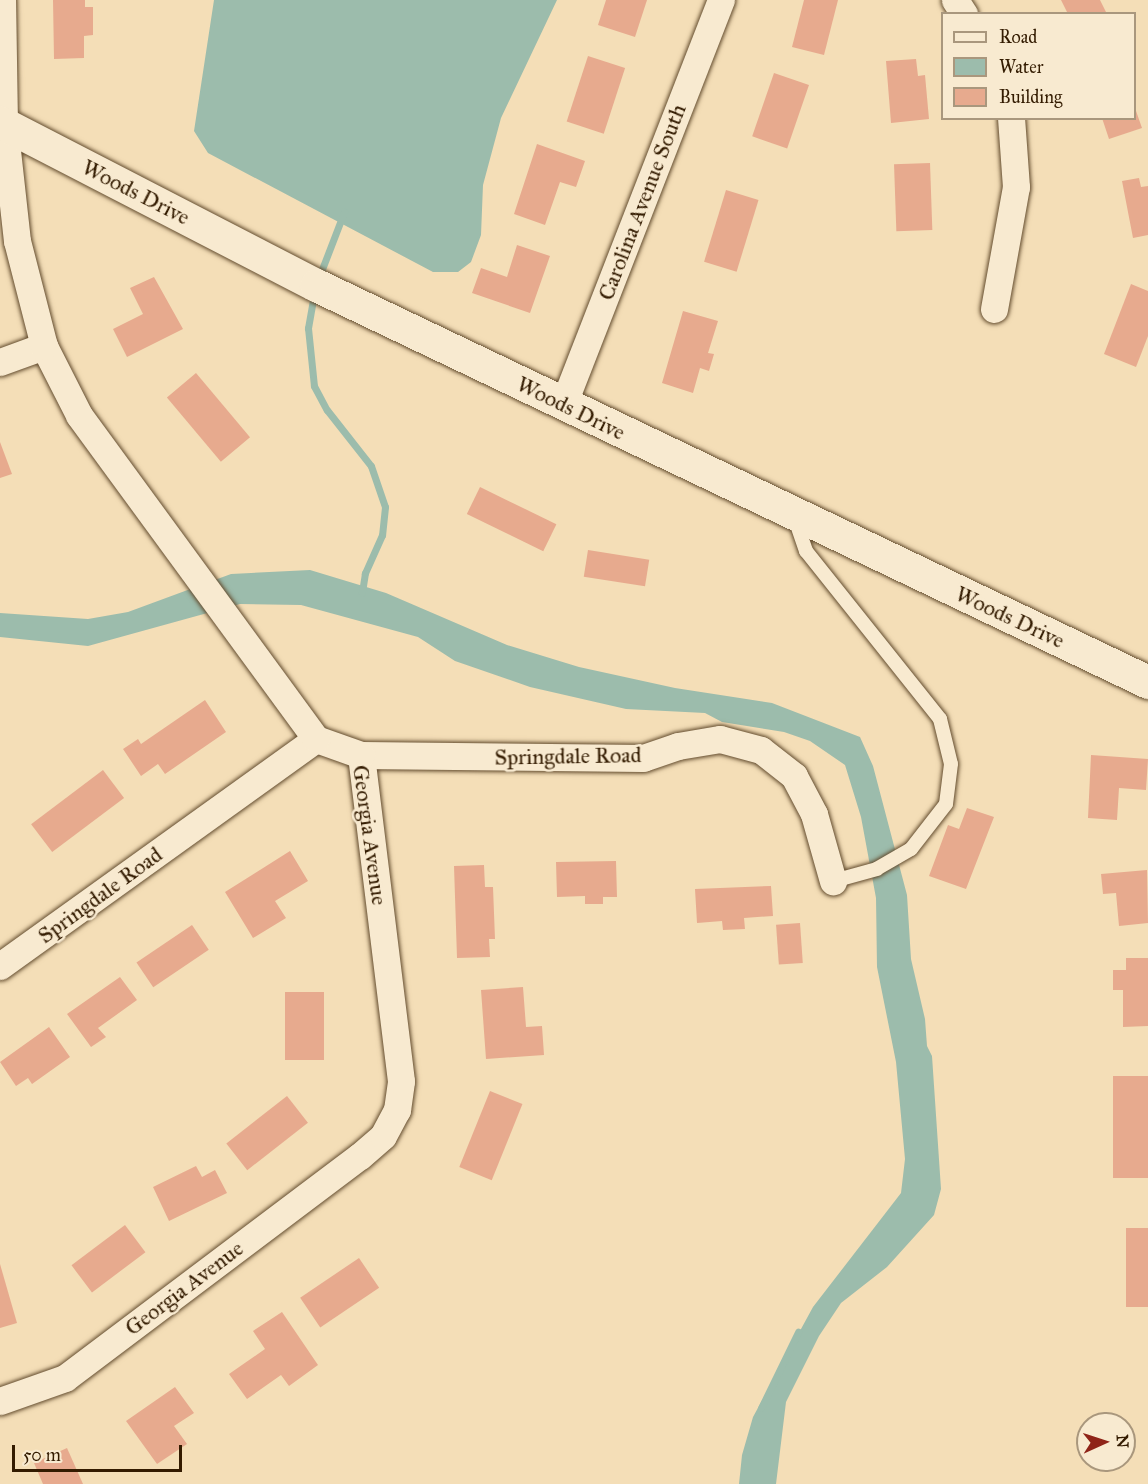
<!DOCTYPE html>
<style>
body{margin:0}
#map{position:relative;width:1148px;height:1484px;overflow:hidden;background:#f4deb7;font-family:"IM FELL Great Primer",serif}
div>[style]{position:absolute}
[style*='--x']{left:calc(var(--x)*1px);top:calc(var(--y)*1px);width:calc(var(--w)*1px);rotate:calc(var(--a)*1deg)}
.water>*{inset:0;background:#9cbcac}
.stream>*{height:7px;margin:-3.5px;padding:0 3.5px;transform-origin:3.5px;border-radius:3.5px;background:#9cbcac}
.building>*{inset:0;background:#e7aa8e;transform-origin:0 0}
.roads{filter:drop-shadow(0 0 2px #634c2e) drop-shadow(0 0 2px #634c2e)}
.lane>*{height:14px;margin:-7px;padding:0 7px;transform-origin:7px;border-radius:7px;background:#f8ead0}
.street>*{height:27px;margin:-13.5px;padding:0 13.5px;transform-origin:13.5px;border-radius:13.5px;background:#f8ead0}
.secondary>*{height:33px;margin:-16.5px;padding:0 16.5px;transform-origin:16.5px;border-radius:16.5px;background:#f8ead0}
span{translate:-50% -50%;white-space:nowrap;text-align:center;line-height:1.15;-webkit-text-stroke:5px #f8ead0;paint-order:stroke}
.street-label{font-size:22px;color:#331b00}
.legend{position:absolute;left:941px;top:12px;width:195px;height:108px;box-sizing:border-box;background:#f8ead0;border:2px solid #a9977d;margin:0;padding:8px 10px;list-style:none;font-size:18px;color:#331b00}
.legend li{display:flex;align-items:center;gap:12px;height:30px}
.legend b{width:30px;border:2px solid #a9977d}
.north{position:absolute;left:1076px;top:1412px;width:60px;height:60px;box-sizing:border-box;background:#f8ead0;border:2px solid #a9977d;border-radius:50%;rotate:87deg;font-size:16px;font-weight:700;line-height:24px;text-align:center;color:#331b00}
.north::after{content:'';display:block;margin:auto;width:21px;height:27px;background:#8f2418;clip-path:polygon(50% 0,100% 100%,50% 72%,0 100%)}
.scale{position:absolute;left:12px;top:1445px;width:170px;height:27px;box-sizing:border-box;border:3px solid #331b00;border-top:0;padding-left:8px;font-size:18px;line-height:21px;white-space:nowrap;color:#331b00;-webkit-text-stroke:4px #f8ead0;paint-order:stroke}
</style>
<div id="map">
<div class="water">
<div style="clip-path:polygon(214px 0,557px 0,501px 118px,483px 185px,481px 235px,471px 262px,458px 272px,433px 272px,208px 153px,194px 131px)"></div>
<div style="clip-path:polygon(310px 570px,386px 593px,507px 645px,579px 667px,675px 688px,772px 703px,860px 737px,873px 766px,907px 895px,911px 959px,925px 1019px,927px 1046px,932px 1056px,941px 1189px,934px 1215px,887px 1267px,841px 1303px,819px 1336px,786px 1402px,776px 1484px,739px 1484px,742px 1455px,753px 1417px,813px 1307px,901px 1193px,905px 1159px,896px 1062px,877px 967px,876px 898px,861px 817px,845px 765px,810px 741px,784px 732px,722px 722px,705px 713px,626px 709px,530px 687px,455px 661px,418px 637px,301px 605px,240px 604px,88px 646px,0 637px,0 613px,88px 619px,128px 612px,231px 574px)"></div>
</div>
<div class="stream">
<div style="--x:319;--y:277;--w:70;--a:-69"></div>
<div style="--x:314;--y:294;--w:35;--a:100"></div>
<div style="--x:308;--y:328;--w:58;--a:84.1"></div>
<div style="--x:314;--y:386;--w:27;--a:62"></div>
<div style="--x:327;--y:410;--w:71;--a:51.8"></div>
<div style="--x:371;--y:466;--w:43;--a:71.1"></div>
<div style="--x:385;--y:507;--w:28;--a:96"></div>
<div style="--x:382;--y:535;--w:42;--a:114.1"></div>
<div style="--x:365;--y:573;--w:20;--a:99"></div>
<div style="--x:761;--y:1408;--w:85;--a:-64"></div>
</div>
<div class="building">
<div style="clip-path:polygon(53px 0,85px 0,85px 7px,93px 7px,93px 35px,84px 36px,84px 58px,54px 59px)"></div>
<div style="clip-path:polygon(606px 0,647px 0,635px 37px,598px 25px)"></div>
<div style="clip-path:polygon(804px 0,838px 0,824px 55px,792px 47px)"></div>
<div style="clip-path:polygon(1061px 0,1100px 0,1107px 14px,1068px 14px)"></div>
<div style="left:588px;top:56px;width:39px;height:69px;rotate:18deg"></div>
<div style="clip-path:polygon(916px 59px,918px 76px,925px 75px,929px 119px,891px 123px,886px 61px)"></div>
<div style="left:774px;top:73px;width:37px;height:67px;rotate:19deg"></div>
<div style="clip-path:polygon(1135px 108px,1142px 128px,1109px 139px,1102px 118px,1134px 118px)"></div>
<div style="clip-path:polygon(537px 144px,585px 161px,576px 187px,560px 182px,545px 225px,514px 214px)"></div>
<div style="left:930px;top:163px;width:67px;height:36px;rotate:88deg"></div>
<div style="clip-path:polygon(1139px 178px,1141px 187px,1148px 186px,1148px 235px,1133px 238px,1122px 181px)"></div>
<div style="left:726px;top:190px;width:34px;height:75px;rotate:17deg"></div>
<div style="clip-path:polygon(517px 245px,550px 256px,530px 313px,472px 293px,481px 268px,507px 277px)"></div>
<div style="clip-path:polygon(154px 277px,183px 329px,127px 357px,113px 329px,143px 314px,130px 288px)"></div>
<div style="clip-path:polygon(1131px 284px,1148px 291px,1148px 336px,1136px 367px,1104px 354px)"></div>
<div style="clip-path:polygon(683px 311px,718px 321px,708px 353px,714px 354px,709px 371px,700px 368px,693px 393px,662px 383px)"></div>
<div style="left:196px;top:373px;width:84px;height:38px;rotate:50deg"></div>
<div style="clip-path:polygon(0 442px,12px 474px,0 478px)"></div>
<div style="left:480px;top:487px;width:85px;height:30px;rotate:26deg"></div>
<div style="left:588px;top:550px;width:62px;height:27px;rotate:9deg"></div>
<div style="clip-path:polygon(205px 700px,226px 732px,165px 774px,158px 764px,141px 776px,123px 749px,138px 739px,141px 744px)"></div>
<div style="clip-path:polygon(1091px 755px,1148px 759px,1146px 790px,1119px 788px,1117px 820px,1088px 818px)"></div>
<div style="left:103px;top:770px;width:35px;height:90px;rotate:53deg"></div>
<div style="clip-path:polygon(967px 808px,994px 817px,966px 889px,929px 876px,948px 825px,959px 829px)"></div>
<div style="clip-path:polygon(290px 851px,308px 881px,275px 901px,286px 918px,253px 938px,225px 892px)"></div>
<div style="clip-path:polygon(616px 861px,617px 897px,603px 897px,603px 904px,585px 904px,585px 896px,557px 897px,556px 862px)"></div>
<div style="clip-path:polygon(484px 865px,485px 887px,493px 887px,495px 939px,489px 939px,490px 957px,457px 958px,454px 866px)"></div>
<div style="clip-path:polygon(1147px 870px,1148px 923px,1119px 926px,1116px 893px,1103px 894px,1101px 874px)"></div>
<div style="clip-path:polygon(771px 886px,773px 916px,744px 918px,745px 929px,723px 930px,722px 921px,697px 923px,695px 889px)"></div>
<div style="left:800px;top:923px;width:40px;height:24px;rotate:86deg"></div>
<div style="left:192px;top:925px;width:30px;height:67px;rotate:56deg"></div>
<div style="clip-path:polygon(1126px 958px,1148px 958px,1148px 1026px,1123px 1027px,1123px 990px,1113px 990px,1113px 970px,1126px 970px)"></div>
<div style="clip-path:polygon(120px 977px,137px 1000px,98px 1028px,106px 1037px,91px 1047px,67px 1014px)"></div>
<div style="clip-path:polygon(523px 987px,526px 1027px,542px 1026px,544px 1055px,486px 1059px,481px 990px)"></div>
<div style="left:285px;top:992px;width:39px;height:68px"></div>
<div style="clip-path:polygon(49px 1027px,70px 1057px,32px 1084px,28px 1078px,16px 1086px,0 1062px)"></div>
<div style="left:1148px;top:1076px;width:102px;height:35px;rotate:90deg"></div>
<div style="left:490px;top:1091px;width:35px;height:82px;rotate:22deg"></div>
<div style="left:287px;top:1096px;width:34px;height:77px;rotate:52deg"></div>
<div style="clip-path:polygon(196px 1166px,202px 1177px,215px 1170px,227px 1193px,169px 1221px,153px 1187px)"></div>
<div style="left:125px;top:1225px;width:34px;height:67px;rotate:53deg"></div>
<div style="left:1126px;top:1228px;width:22px;height:79px"></div>
<div style="left:359px;top:1258px;width:36px;height:71px;rotate:56deg"></div>
<div style="clip-path:polygon(0 1264px,17px 1323px,0 1328px)"></div>
<div style="clip-path:polygon(282px 1312px,318px 1365px,289px 1386px,281px 1375px,247px 1399px,229px 1374px,265px 1349px,253px 1331px)"></div>
<div style="clip-path:polygon(175px 1387px,194px 1413px,174px 1426px,187px 1444px,157px 1464px,126px 1421px)"></div>
<div style="clip-path:polygon(67px 1448px,83px 1484px,43px 1484px,34px 1463px)"></div>
</div>
<div class="roads">
<div class="lane">
<div style="--x:795;--y:519;--w:34;--a:71"></div>
<div style="--x:806;--y:551;--w:215;--a:51.4"></div>
<div style="--x:940;--y:719;--w:46;--a:76.3"></div>
<div style="--x:951;--y:764;--w:40;--a:97.1"></div>
<div style="--x:946;--y:804;--w:57;--a:127.9"></div>
<div style="--x:911;--y:849;--w:39;--a:150"></div>
<div style="--x:877;--y:869;--w:46;--a:164.7"></div>
</div>
<div class="street">
<div style="--x:955;--y:0;--w:17;--a:57"></div>
<div style="--x:994;--y:309;--w:124;--a:-79.8"></div>
<div style="--x:1016;--y:187;--w:69;--a:-94.1"></div>
<div style="--x:0;--y:362;--w:47;--a:-20"></div>
<div style="--x:563;--y:405;--w:435;--a:-68.7"></div>
<div style="--x:361;--y:755;--w:282;--a:0.6"></div>
<div style="--x:643;--y:758;--w:37;--a:-19"></div>
<div style="--x:678;--y:746;--w:43;--a:-9.5"></div>
<div style="--x:720;--y:739;--w:42;--a:15"></div>
<div style="--x:761;--y:750;--w:42;--a:38.2"></div>
<div style="--x:794;--y:776;--w:43;--a:62.2"></div>
<div style="--x:814;--y:814;--w:70;--a:74.2"></div>
<div style="--x:0;--y:966;--w:389;--a:-35.7"></div>
<div style="--x:0;--y:1401;--w:69;--a:-19.5"></div>
<div style="--x:65;--y:1378;--w:369;--a:-37"></div>
<div style="--x:360;--y:1156;--w:30;--a:-41"></div>
<div style="--x:383;--y:1136;--w:30;--a:-62"></div>
<div style="--x:397;--y:1110;--w:29;--a:-82"></div>
<div style="--x:401;--y:1081;--w:328;--a:-97"></div>
<div style="--x:361;--y:755;--w:48;--a:-160.4"></div>
<div style="--x:316;--y:739;--w:401;--a:-126.2"></div>
<div style="--x:79;--y:415;--w:77;--a:-116.9"></div>
<div style="--x:44;--y:346;--w:108;--a:-104.4"></div>
<div style="--x:17;--y:241;--w:118;--a:-96.3"></div>
<div style="--x:4;--y:124;--w:124;--a:-90.9"></div>
</div>
<div class="secondary">
<div style="--x:0;--y:122;--w:356;--a:27.3"></div>
<div style="--x:316;--y:285;--w:922;--a:25.51"></div>
</div>
</div>
<div class="street-label">
<span style="left:136px;top:192px;rotate:27deg">Woods Drive</span>
<span style="left:642px;top:202px;rotate:-69deg">Carolina Avenue South</span>
<span style="left:571px;top:408px;rotate:26deg">Woods Drive</span>
<span style="left:1010px;top:617px;rotate:25deg">Woods Drive</span>
<span style="left:568px;top:756px;rotate:-1deg">Springdale Road</span>
<span style="left:370px;top:835px;rotate:82deg">Georgia Avenue</span>
<span style="left:100px;top:895px;rotate:-36deg">Springdale Road</span>
<span style="left:184px;top:1288px;rotate:-37deg">Georgia Avenue</span>
</div>
<ul class="legend">
<li><b style="height:8px;background:#f8ead0"></b>Road</li>
<li><b style="height:16px;background:#9cbcac"></b>Water</li>
<li><b style="height:16px;background:#e7aa8e"></b>Building</li>
</ul>
<div class="north">N</div>
<div class="scale">50 m</div>
</div>
